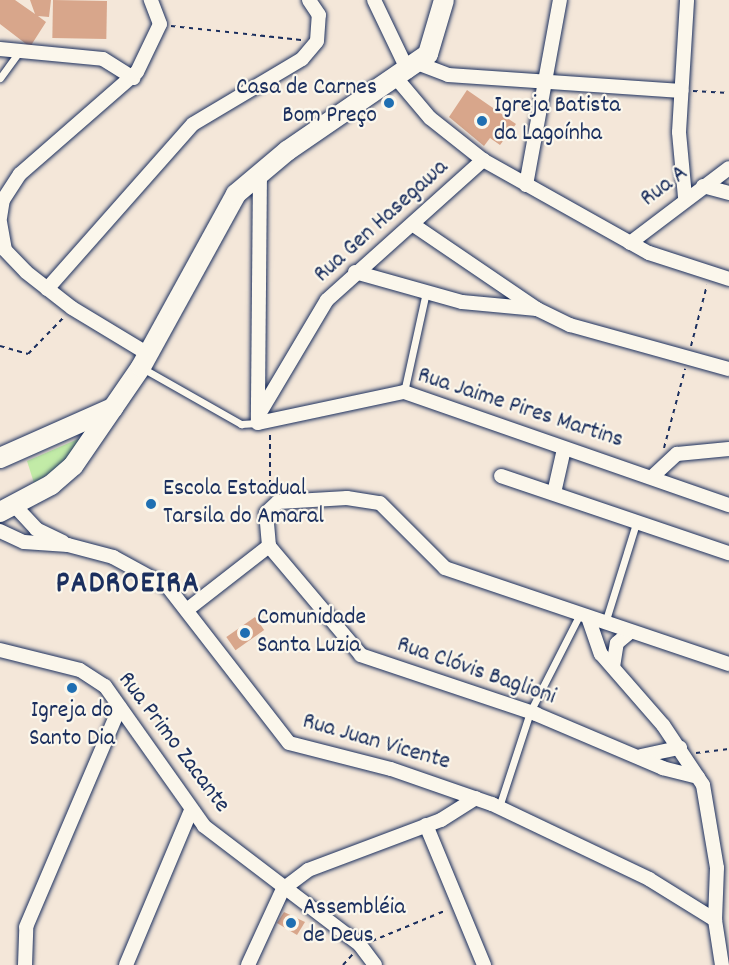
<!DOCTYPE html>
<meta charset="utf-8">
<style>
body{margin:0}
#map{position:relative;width:729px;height:965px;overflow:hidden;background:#f4e7d9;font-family:Dekko,sans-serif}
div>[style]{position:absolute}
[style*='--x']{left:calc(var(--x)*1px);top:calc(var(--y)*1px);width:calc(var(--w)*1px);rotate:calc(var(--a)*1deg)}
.green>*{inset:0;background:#c2eba7}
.building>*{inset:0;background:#d8a68b;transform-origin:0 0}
.path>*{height:2px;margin-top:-1px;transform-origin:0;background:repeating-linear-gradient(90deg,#1b2f5e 0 4.5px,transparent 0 9px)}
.roads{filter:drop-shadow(0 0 2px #1b2f5e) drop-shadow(0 0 2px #1b2f5e)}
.lane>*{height:7px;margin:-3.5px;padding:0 3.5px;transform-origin:3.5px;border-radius:3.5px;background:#fbf7ec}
.street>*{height:14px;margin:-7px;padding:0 7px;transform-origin:7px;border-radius:7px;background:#fbf7ec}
.secondary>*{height:20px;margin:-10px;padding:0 10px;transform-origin:10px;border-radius:10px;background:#fbf7ec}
.dots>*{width:16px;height:16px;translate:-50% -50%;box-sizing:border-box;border:3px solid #fbf7ec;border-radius:50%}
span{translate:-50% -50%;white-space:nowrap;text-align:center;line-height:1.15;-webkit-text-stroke:4.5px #fbf7ec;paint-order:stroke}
.poi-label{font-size:24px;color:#1b2f5e}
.right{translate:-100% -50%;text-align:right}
.left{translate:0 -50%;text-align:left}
.street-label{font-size:24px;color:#1b2f5e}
.district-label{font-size:30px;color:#1b2f5e;font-weight:700;letter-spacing:1.5px}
</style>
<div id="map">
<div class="green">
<div style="clip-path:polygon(85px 436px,61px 466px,34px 483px,27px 461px)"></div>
</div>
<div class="building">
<div style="clip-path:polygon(0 0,15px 0,35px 14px,30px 0,51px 0,49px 17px,38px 16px,46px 22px,30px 47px,0 24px)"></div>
<div style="left:53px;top:0;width:54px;height:38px;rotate:1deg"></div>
<div style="clip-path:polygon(467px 90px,516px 124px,500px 145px,490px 138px,484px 146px,449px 117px)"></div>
<div style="left:255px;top:617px;width:16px;height:35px;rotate:55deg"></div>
<div style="clip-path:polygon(284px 912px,305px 922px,297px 935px,277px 923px)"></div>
</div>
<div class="path">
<div style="--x:171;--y:26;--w:133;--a:6.1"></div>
<div style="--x:693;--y:91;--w:36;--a:3"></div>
<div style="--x:0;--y:346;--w:29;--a:16"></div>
<div style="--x:28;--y:354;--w:52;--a:-45.8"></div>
<div style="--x:691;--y:346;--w:63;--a:-75.3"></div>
<div style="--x:664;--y:448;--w:82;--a:-75.1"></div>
<div style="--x:270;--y:494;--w:60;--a:-90"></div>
<div style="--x:696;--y:753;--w:33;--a:-7"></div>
<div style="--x:372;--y:941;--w:81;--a:-22.5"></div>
<div style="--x:343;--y:965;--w:15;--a:-48"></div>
</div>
<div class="roads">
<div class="lane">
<div style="--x:0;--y:78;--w:32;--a:-54"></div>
<div style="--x:144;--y:369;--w:112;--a:29.6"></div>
<div style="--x:241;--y:424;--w:17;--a:-3"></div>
<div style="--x:404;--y:392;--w:102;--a:-77.6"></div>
<div style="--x:605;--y:623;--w:108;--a:-72.7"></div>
<div style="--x:499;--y:807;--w:100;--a:-71.9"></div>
<div style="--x:530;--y:712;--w:108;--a:-63"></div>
</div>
<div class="street">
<div style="--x:374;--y:0;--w:79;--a:64.4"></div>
<div style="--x:0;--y:49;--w:103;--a:5.5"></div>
<div style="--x:103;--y:59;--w:36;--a:32"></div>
<div style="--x:417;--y:63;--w:33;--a:21"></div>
<div style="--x:448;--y:75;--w:234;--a:3.9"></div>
<div style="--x:397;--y:79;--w:51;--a:49.8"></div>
<div style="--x:430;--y:118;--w:68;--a:38.4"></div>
<div style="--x:483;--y:160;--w:190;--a:29.3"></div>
<div style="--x:649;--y:253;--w:84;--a:18"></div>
<div style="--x:260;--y:172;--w:251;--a:90.5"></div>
<div style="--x:258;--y:423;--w:149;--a:-12"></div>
<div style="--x:404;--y:392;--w:344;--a:19.2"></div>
<div style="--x:526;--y:185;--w:188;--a:-79.6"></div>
<div style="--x:703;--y:186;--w:27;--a:15"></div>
<div style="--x:685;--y:197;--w:65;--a:-95.3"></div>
<div style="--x:679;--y:132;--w:132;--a:-86.5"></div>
<div style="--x:0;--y:218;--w:18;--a:-81"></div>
<div style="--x:3;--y:200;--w:31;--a:-57"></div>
<div style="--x:20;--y:174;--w:155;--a:-41.1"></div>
<div style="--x:137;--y:72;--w:53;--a:-64.4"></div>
<div style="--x:160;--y:24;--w:26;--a:-111"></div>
<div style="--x:0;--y:222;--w:28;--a:80"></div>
<div style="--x:5;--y:250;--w:30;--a:46"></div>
<div style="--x:26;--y:272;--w:58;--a:38"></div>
<div style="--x:72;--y:308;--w:89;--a:31.2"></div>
<div style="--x:415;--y:226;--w:148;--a:34.2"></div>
<div style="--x:537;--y:309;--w:37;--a:26"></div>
<div style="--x:570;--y:325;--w:165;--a:15.5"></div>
<div style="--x:630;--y:243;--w:124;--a:-37.1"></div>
<div style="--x:355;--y:272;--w:111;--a:15.7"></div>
<div style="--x:462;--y:302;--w:75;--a:5.3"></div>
<div style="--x:47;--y:289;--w:220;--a:-48.5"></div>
<div style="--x:193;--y:124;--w:127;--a:-30.8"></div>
<div style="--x:302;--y:59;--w:23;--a:-50"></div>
<div style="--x:317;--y:41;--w:26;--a:-86"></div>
<div style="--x:319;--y:15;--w:18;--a:-124"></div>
<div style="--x:261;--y:411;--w:129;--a:-59.3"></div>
<div style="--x:327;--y:300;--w:210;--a:-41.9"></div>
<div style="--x:501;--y:476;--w:241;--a:18.7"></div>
<div style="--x:652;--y:477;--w:34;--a:-43"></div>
<div style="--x:677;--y:454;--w:52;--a:-5.5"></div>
<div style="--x:554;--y:493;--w:45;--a:-77.2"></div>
<div style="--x:14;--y:505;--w:33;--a:47"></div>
<div style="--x:36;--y:529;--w:30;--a:26"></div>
<div style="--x:0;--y:531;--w:26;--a:25"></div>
<div style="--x:24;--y:542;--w:44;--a:3.9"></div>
<div style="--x:68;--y:545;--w:47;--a:14.9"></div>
<div style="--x:113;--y:557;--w:63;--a:28.6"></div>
<div style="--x:168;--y:587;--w:197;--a:52.2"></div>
<div style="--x:289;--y:743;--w:105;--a:14.3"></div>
<div style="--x:391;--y:769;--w:107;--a:19.1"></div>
<div style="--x:492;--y:804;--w:174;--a:25.5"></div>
<div style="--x:649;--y:879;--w:78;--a:31.8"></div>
<div style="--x:188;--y:609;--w:103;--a:-37.9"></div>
<div style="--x:589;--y:620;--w:36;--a:71"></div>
<div style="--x:601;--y:654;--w:94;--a:48.9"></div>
<div style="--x:663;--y:725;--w:72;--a:56.3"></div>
<div style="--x:703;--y:785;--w:84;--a:80.4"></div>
<div style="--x:717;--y:868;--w:52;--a:92.2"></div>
<div style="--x:715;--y:920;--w:46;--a:81.2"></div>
<div style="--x:0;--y:650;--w:82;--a:14"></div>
<div style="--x:80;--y:670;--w:30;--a:33"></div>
<div style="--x:105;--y:686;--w:171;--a:54.7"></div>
<div style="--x:204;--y:826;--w:196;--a:37.3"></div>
<div style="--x:360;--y:945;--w:25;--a:53"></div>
<div style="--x:613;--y:667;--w:24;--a:-81"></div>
<div style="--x:617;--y:643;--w:16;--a:-40"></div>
<div style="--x:641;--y:756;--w:40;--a:-12"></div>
<div style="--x:698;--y:777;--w:36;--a:-166"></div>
<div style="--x:663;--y:768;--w:138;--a:-157"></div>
<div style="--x:536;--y:714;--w:185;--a:-161.4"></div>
<div style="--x:361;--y:655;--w:143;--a:-130.2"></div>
<div style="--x:269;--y:546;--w:33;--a:-95"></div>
<div style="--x:266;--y:513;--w:16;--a:-43"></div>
<div style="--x:278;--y:502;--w:69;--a:-3.3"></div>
<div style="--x:347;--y:498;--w:33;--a:9"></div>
<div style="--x:380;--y:503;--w:92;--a:45"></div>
<div style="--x:445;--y:568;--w:300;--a:18.7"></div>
<div style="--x:426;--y:825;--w:152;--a:67.5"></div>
<div style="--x:25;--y:965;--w:38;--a:-88"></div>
<div style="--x:26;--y:927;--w:239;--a:-66.9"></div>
<div style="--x:126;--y:965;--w:168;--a:-67.2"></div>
<div style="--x:248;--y:965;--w:84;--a:-65.3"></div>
<div style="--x:283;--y:889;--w:31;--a:-37"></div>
<div style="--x:308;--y:870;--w:142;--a:-20.6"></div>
<div style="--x:441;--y:820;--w:41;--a:-32.2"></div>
</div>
<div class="secondary">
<div style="--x:0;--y:458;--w:124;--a:-23.9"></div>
<div style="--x:0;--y:512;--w:58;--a:-27.9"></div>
<div style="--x:51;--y:485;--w:29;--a:-41"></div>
<div style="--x:73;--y:466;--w:120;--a:-55.5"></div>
<div style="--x:141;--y:367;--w:197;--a:-61.2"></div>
<div style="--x:236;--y:194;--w:67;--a:-40.1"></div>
<div style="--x:287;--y:151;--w:171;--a:-34.5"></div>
<div style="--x:428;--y:54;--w:56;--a:-73.5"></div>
</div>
</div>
<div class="dots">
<div style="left:389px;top:103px;background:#1f6fb2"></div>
<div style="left:482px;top:121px;background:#1f6fb2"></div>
<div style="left:151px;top:504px;background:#1f6fb2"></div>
<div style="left:245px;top:633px;background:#1f6fb2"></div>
<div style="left:72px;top:688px;background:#1f6fb2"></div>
<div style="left:291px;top:923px;background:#1f6fb2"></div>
</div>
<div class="poi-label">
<span class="right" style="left:377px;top:103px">Casa de Carnes<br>Bom Preço</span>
<span class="left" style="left:494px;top:121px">Igreja Batista<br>da Lagoínha</span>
<span class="left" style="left:163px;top:504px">Escola Estadual<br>Tarsila do Amaral</span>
<span class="left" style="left:257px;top:633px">Comunidade<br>Santa Luzia</span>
<span style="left:72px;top:726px">Igreja do<br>Santo Dia</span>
<span class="left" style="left:303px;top:923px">Assembléia<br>de Deus</span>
</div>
<div class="street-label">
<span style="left:665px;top:187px;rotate:-37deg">Rua A</span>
<span style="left:382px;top:222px;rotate:-42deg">Rua Gen Hasegawa</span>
<span style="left:520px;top:409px;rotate:18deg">Rua Jaime Pires Martins</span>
<span style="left:476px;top:672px;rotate:19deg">Rua Clóvis Baglioni</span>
<span style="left:173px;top:743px;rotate:53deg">Rua Primo Zacante</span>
<span style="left:376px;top:743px;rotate:16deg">Rua Juan Vicente</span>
</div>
<div class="district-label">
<span style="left:128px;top:586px">PADROEIRA</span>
</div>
</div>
